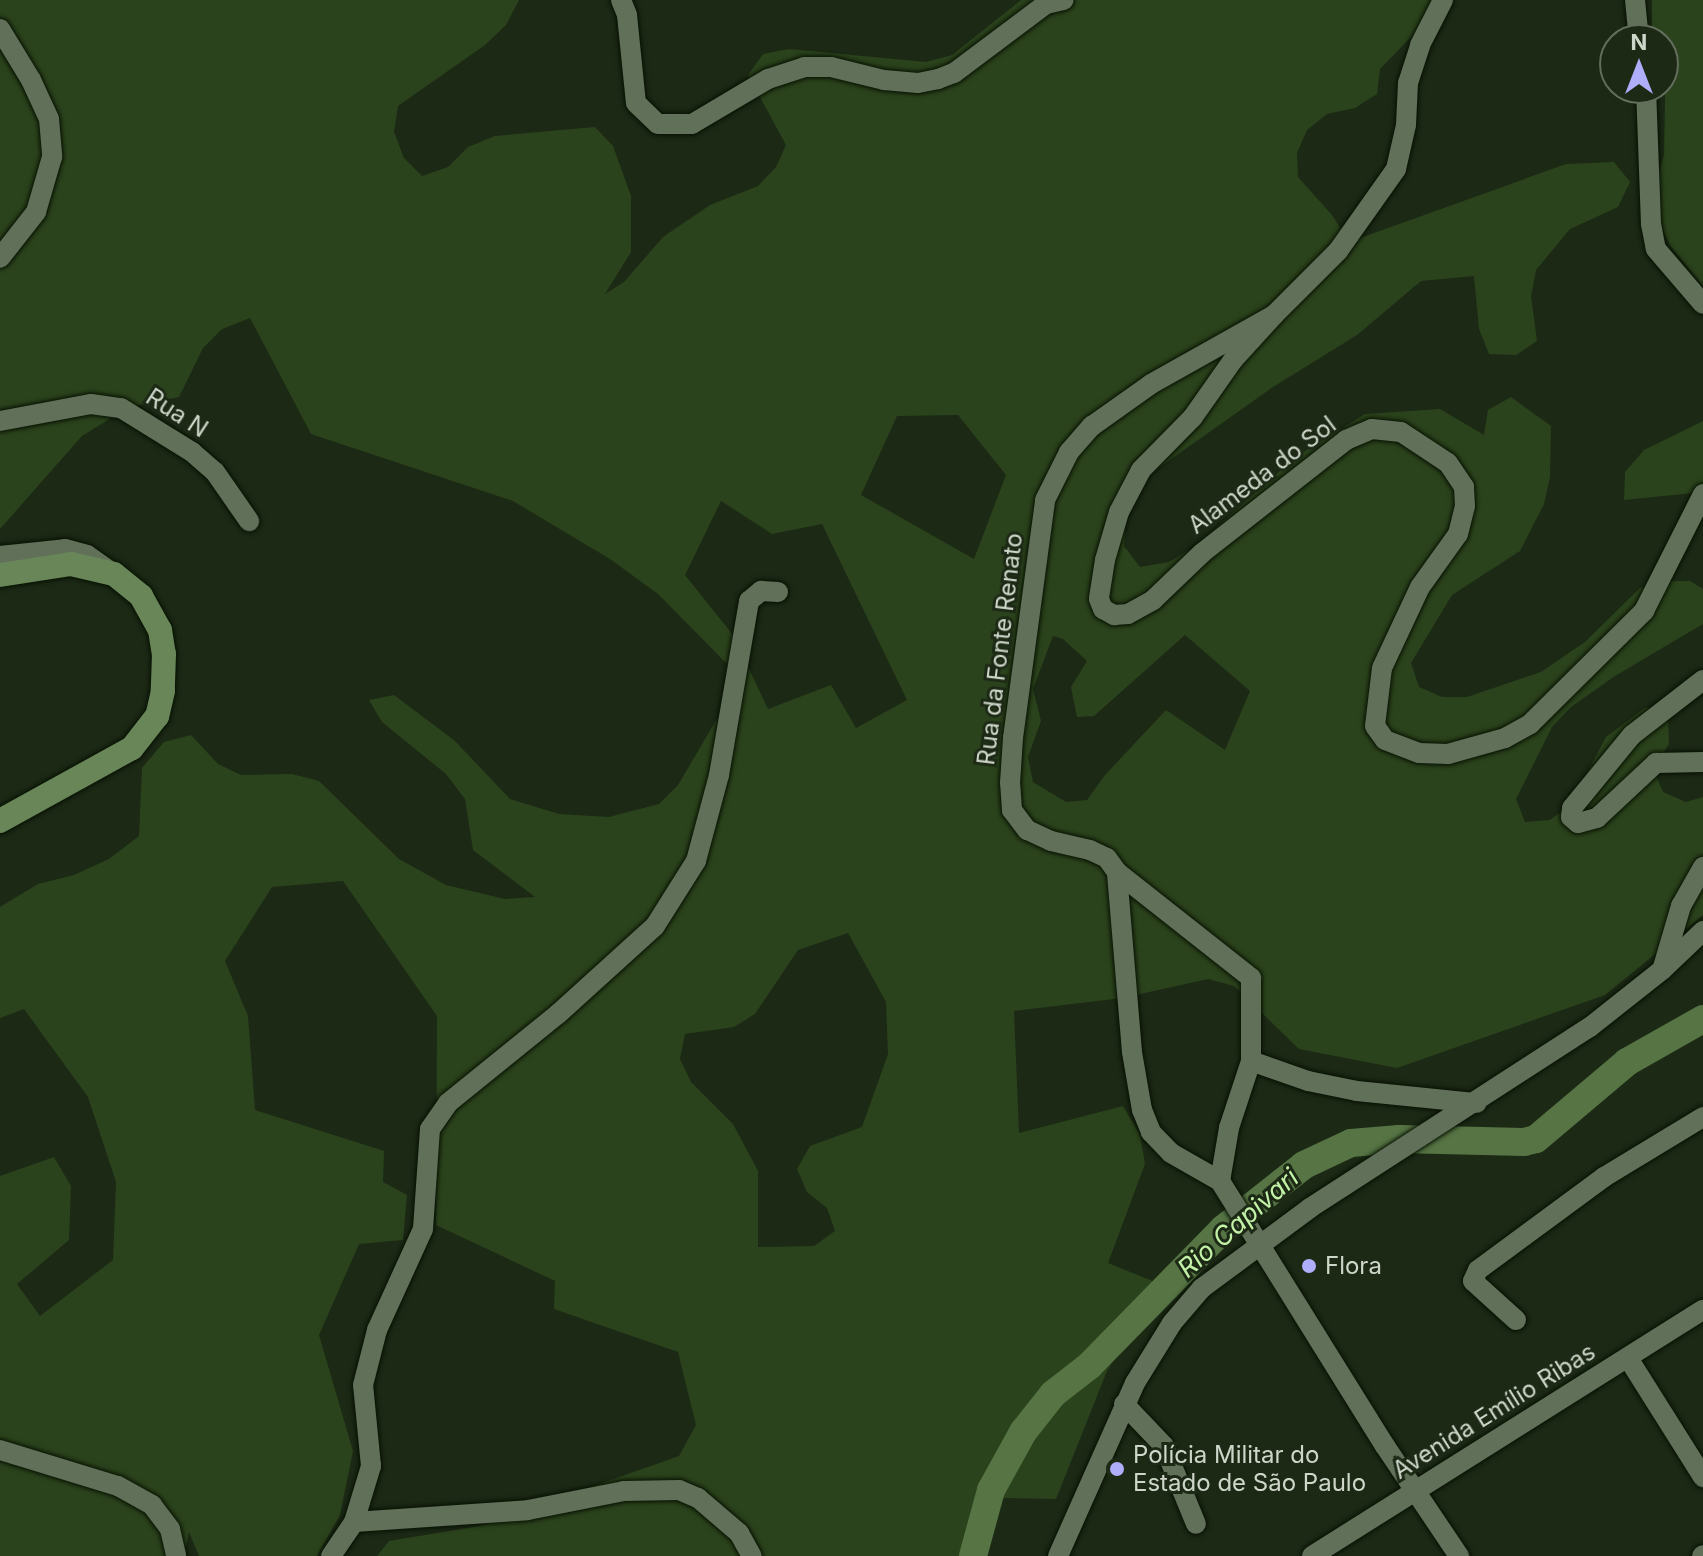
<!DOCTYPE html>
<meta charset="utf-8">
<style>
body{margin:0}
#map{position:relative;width:1703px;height:1556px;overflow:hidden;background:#1c2915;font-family:Inter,sans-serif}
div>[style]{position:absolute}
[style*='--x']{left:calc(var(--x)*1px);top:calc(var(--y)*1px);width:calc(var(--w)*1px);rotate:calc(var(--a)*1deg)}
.green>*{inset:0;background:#2b431c}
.river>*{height:28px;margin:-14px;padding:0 14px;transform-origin:14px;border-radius:14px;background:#567444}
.roads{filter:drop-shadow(0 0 2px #071102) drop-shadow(0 0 2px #071102)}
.minor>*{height:20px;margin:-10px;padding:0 10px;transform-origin:10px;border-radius:10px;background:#617059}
.major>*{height:24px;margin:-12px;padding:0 12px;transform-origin:12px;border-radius:12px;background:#698659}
.dots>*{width:22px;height:22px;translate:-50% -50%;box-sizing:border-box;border:4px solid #1c2915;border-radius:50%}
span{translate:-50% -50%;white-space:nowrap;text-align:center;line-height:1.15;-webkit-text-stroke:6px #1c2915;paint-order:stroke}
.street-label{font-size:24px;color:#ced6c9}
.poi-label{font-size:24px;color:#ced6c9}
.left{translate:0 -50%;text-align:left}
.water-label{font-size:26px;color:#c2f1a7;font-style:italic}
.north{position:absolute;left:1599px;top:24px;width:80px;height:80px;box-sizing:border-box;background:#1c2915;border:2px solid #636e5d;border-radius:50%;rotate:0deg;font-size:22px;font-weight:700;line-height:32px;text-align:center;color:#ced6c9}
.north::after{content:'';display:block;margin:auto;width:28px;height:36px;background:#afaefa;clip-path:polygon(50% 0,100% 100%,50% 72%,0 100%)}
</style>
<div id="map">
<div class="green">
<div style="clip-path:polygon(evenodd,0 0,519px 0,506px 25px,485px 45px,398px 106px,394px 132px,404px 158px,422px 176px,448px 167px,468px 147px,495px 136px,595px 127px,613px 146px,631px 196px,631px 252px,605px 294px,624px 282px,663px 237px,710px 205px,758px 186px,776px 167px,786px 145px,748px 75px,763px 54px,789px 49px,926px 62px,952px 55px,1021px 0,1447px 0,1380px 69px,1377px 94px,1355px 108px,1327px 114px,1307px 130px,1297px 153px,1298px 177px,1332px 215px,1349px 242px,1566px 164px,1614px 162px,1630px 182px,1618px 207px,1570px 229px,1536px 270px,1531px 296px,1537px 341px,1516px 355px,1489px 354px,1479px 329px,1474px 276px,1421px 281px,1357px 335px,1273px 387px,1160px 467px,1147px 472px,1126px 518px,1124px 546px,1140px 567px,1169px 562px,1194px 547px,1297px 456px,1365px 414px,1440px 409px,1484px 435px,1488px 410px,1511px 397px,1551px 426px,1550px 477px,1544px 504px,1520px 551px,1452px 595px,1411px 663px,1419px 687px,1442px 697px,1467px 697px,1541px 672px,1585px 642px,1640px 588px,1665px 581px,1690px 581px,1703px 589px,1703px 624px,1615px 676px,1571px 707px,1552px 727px,1516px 799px,1525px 822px,1550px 820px,1570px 805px,1606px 737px,1646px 707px,1668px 719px,1669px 744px,1653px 769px,1663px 792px,1686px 802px,1703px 797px,1703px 915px,1605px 995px,1397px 1068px,1299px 1049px,1234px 986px,1208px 979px,1122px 998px,1014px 1011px,1019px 1133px,1123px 1106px,1140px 1135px,1145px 1164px,1108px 1263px,1160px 1284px,1107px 1371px,1056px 1499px,1000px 1498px,989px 1517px,983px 1556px,377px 1556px,389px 1541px,480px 1526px,679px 1456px,696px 1425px,678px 1352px,554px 1309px,555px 1281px,436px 1225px,437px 1016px,343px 881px,272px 887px,225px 961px,248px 1016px,255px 1110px,384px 1151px,383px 1182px,407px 1195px,403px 1240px,359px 1244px,319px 1335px,353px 1451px,340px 1515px,317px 1556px,199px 1556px,189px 1532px,184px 1556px,0 1556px,0 1176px,54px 1157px,71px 1186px,69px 1240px,17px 1284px,40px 1316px,113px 1260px,116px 1182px,88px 1097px,24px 1009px,0 1018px,0 907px,38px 884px,74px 875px,109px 859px,139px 836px,142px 768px,164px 742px,191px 735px,218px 764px,241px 775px,292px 774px,319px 781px,399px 859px,446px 885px,505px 899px,535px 897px,473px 850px,465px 799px,446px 774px,382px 722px,369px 700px,394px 695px,455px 741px,510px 799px,559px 814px,609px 817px,659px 804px,678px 785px,731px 695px,733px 670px,658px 594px,610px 559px,513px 501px,311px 434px,250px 318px,222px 329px,203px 348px,179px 397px,129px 407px,82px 436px,0 529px,0 0,958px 415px,1006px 475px,974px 559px,861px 495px,897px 416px,958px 415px,0 0,721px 501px,772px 534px,822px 524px,907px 700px,856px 728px,831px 685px,768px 709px,733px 635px,685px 575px,721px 501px,0 0,1185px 635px,1250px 691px,1225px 750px,1166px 710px,1105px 775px,1087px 800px,1066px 802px,1033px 782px,1028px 757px,1041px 721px,1033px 689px,1053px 636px,1063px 639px,1087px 661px,1071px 687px,1077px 717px,1094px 716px,1185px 635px,0 0,848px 933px,886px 1002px,888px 1054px,862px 1127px,810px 1146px,797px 1169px,807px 1192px,827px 1208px,835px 1231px,814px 1246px,758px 1247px,758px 1171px,733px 1124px,691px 1082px,680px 1059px,685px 1034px,734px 1027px,755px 1014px,798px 950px,848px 933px)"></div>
<div style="clip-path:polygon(1652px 0,1703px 0,1703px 286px,1670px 245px,1659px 221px,1657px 180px,1664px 155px,1665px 101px,1663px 40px,1652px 40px)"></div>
<div style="clip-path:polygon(1703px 421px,1703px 492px,1624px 500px,1625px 472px,1644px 450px)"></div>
</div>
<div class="river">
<div style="--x:973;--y:1556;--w:68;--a:-74.7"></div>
<div style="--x:991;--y:1490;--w:66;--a:-61.1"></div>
<div style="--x:1023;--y:1432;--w:48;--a:-51.7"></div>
<div style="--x:1053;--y:1394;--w:46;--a:-37.9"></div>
<div style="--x:1089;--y:1366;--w:192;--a:-45.6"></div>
<div style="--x:1223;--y:1229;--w:103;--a:-38.3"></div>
<div style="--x:1304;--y:1165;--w:52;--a:-25.1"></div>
<div style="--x:1351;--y:1143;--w:48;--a:-4.8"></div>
<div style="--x:1399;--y:1139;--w:125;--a:1.4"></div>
<div style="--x:1524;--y:1142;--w:12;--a:-14"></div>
<div style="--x:1536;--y:1139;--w:119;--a:-40.2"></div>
<div style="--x:1627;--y:1062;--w:87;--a:-29.5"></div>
</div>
<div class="roads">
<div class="minor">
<div style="--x:621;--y:0;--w:16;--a:68"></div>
<div style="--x:627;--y:15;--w:88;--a:84.2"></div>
<div style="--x:636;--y:103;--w:30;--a:44"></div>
<div style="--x:658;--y:124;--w:34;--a:0"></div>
<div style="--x:692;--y:124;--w:88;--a:-30.6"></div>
<div style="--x:768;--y:79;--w:38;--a:-18"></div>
<div style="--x:804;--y:67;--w:27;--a:0"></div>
<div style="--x:831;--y:67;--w:55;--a:13.8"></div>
<div style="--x:884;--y:80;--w:34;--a:5"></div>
<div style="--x:918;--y:83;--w:20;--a:-11"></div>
<div style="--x:938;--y:79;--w:17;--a:-21"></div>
<div style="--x:954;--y:73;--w:115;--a:-36.9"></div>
<div style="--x:1046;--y:4;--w:18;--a:-13"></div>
<div style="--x:1635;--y:0;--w:40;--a:84.3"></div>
<div style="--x:0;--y:29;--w:60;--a:58.7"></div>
<div style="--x:31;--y:80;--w:43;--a:65.2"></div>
<div style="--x:49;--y:119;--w:38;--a:85"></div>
<div style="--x:52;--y:157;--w:57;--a:106.2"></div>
<div style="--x:36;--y:212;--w:58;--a:128"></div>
<div style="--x:1646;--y:88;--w:136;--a:87.9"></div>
<div style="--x:1651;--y:224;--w:25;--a:79"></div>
<div style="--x:1656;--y:249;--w:72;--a:49.5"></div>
<div style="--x:1274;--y:315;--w:61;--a:132.3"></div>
<div style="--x:1233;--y:360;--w:70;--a:125.1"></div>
<div style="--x:1193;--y:417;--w:74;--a:134.5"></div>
<div style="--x:1141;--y:470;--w:47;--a:117.6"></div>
<div style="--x:1119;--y:512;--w:50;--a:106.3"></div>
<div style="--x:1105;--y:560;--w:39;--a:99"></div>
<div style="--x:1099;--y:599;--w:11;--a:68"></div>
<div style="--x:1103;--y:609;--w:13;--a:29"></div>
<div style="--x:1114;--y:615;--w:14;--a:-4"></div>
<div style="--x:1128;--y:614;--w:29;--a:-29"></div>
<div style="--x:1153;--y:600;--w:68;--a:-43.8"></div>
<div style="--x:1202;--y:553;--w:183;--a:-38.1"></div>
<div style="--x:1346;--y:440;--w:28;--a:-23"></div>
<div style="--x:1372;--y:429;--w:29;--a:6"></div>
<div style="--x:1401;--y:432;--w:56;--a:33.4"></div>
<div style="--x:1448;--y:463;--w:29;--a:56"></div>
<div style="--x:1464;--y:487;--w:19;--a:87"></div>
<div style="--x:1465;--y:506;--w:29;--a:104"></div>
<div style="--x:1458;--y:534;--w:65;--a:125.6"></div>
<div style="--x:1420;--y:587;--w:89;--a:115.1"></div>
<div style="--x:1382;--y:668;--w:58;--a:96.9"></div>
<div style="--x:1375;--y:726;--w:17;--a:54"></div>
<div style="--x:1385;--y:740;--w:36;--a:21"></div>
<div style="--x:1419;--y:753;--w:29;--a:2"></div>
<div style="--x:1448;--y:754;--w:59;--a:-15.7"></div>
<div style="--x:1505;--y:738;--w:29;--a:-29"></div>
<div style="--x:1530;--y:724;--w:161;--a:-44.7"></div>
<div style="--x:1644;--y:611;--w:131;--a:-63.2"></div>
<div style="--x:0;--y:421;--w:93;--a:-10.6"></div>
<div style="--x:91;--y:404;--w:30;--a:8"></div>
<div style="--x:121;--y:408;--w:84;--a:31.8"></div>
<div style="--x:192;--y:452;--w:30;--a:41"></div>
<div style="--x:215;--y:472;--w:60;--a:55.2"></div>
<div style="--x:0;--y:556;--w:65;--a:-6.1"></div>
<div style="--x:65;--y:549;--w:23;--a:15"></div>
<div style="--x:87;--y:555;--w:29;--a:35"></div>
<div style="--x:1703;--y:680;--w:90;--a:142.2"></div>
<div style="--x:1632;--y:735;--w:94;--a:129.4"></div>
<div style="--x:1572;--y:808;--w:9;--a:96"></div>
<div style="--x:1571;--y:817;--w:9;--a:41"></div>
<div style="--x:1578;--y:823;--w:20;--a:-15"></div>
<div style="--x:1597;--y:818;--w:81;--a:-43"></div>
<div style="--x:1656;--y:763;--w:47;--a:-1.2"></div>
<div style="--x:1117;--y:872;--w:171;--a:38.3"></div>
<div style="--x:1251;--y:978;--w:83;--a:90"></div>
<div style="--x:1251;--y:1061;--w:71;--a:108.2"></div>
<div style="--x:1229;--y:1128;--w:54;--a:99.6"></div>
<div style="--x:1220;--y:1181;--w:312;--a:58.1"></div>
<div style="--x:1385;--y:1446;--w:133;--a:56.1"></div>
<div style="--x:1663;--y:967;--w:64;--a:-73.6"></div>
<div style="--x:1681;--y:906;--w:45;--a:-60.6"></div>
<div style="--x:1251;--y:1061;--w:60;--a:19.3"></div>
<div style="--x:1308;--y:1081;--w:50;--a:11.5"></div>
<div style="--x:1357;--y:1091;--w:120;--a:5.8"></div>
<div style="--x:1220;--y:1181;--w:56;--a:-150.3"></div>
<div style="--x:1171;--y:1153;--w:29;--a:-134"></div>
<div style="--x:1151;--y:1132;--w:24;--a:-112"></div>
<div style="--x:1142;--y:1110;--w:59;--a:-99.8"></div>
<div style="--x:1132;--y:1052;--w:181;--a:-94.8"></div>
<div style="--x:1117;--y:872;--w:17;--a:-126"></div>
<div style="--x:1107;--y:858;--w:19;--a:-155"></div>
<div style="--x:1090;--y:850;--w:40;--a:-167"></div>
<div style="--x:1051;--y:841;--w:26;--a:-155"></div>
<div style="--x:1027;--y:830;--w:25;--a:-127"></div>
<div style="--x:1012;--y:810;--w:27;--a:-94"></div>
<div style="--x:1010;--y:783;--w:45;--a:-86.2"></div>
<div style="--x:1013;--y:738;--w:240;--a:-82.3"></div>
<div style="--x:1045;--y:500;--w:54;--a:-63.4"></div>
<div style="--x:1069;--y:452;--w:35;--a:-49"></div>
<div style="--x:1092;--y:426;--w:72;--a:-35.4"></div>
<div style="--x:1151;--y:384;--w:141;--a:-29.3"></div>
<div style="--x:1274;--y:315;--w:91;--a:-45"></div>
<div style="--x:1338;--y:251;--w:100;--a:-54.7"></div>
<div style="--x:1396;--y:169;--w:45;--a:-77.2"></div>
<div style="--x:1406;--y:125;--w:42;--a:-87.3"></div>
<div style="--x:1408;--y:83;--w:40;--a:-72"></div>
<div style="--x:1420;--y:45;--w:51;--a:-62.9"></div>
<div style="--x:1516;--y:1320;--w:58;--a:-137.8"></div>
<div style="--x:1473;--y:1281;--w:12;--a:-66"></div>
<div style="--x:1478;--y:1270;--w:157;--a:-36.4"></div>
<div style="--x:1604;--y:1177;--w:116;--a:-31.2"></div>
<div style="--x:1628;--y:1358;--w:141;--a:57.8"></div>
<div style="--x:1124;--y:1404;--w:58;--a:46.4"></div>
<div style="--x:1164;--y:1446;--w:84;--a:67.7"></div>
<div style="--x:0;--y:1450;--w:123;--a:17"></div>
<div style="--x:118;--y:1486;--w:39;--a:29"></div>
<div style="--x:152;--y:1505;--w:30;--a:53"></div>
<div style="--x:170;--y:1529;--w:28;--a:77"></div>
<div style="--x:354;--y:1522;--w:174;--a:-3.9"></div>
<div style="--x:528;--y:1510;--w:98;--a:-11.2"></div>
<div style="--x:624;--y:1491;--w:55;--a:-1"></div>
<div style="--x:679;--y:1490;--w:21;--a:23"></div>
<div style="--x:698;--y:1498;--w:54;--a:40.5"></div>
<div style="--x:739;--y:1533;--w:26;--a:61"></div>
<div style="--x:331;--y:1556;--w:41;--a:-55.9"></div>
<div style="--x:354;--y:1522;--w:59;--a:-73.1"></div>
<div style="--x:371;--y:1466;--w:81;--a:-95.6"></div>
<div style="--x:363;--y:1385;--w:57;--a:-75.7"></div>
<div style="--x:377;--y:1330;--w:111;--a:-65.5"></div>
<div style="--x:423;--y:1229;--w:100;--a:-86"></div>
<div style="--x:430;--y:1129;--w:32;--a:-55"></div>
<div style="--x:448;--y:1103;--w:141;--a:-39"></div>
<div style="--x:558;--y:1014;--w:131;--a:-42.2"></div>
<div style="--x:655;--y:926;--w:77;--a:-57.8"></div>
<div style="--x:696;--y:861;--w:89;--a:-75"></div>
<div style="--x:719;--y:775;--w:177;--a:-80.2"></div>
<div style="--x:749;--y:601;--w:16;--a:-40"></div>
<div style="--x:761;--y:591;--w:17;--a:3"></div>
<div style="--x:1058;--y:1556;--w:189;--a:-66"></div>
<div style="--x:1135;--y:1383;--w:70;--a:-58.3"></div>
<div style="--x:1172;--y:1323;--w:46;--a:-49.4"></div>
<div style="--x:1202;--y:1288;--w:134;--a:-36.5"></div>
<div style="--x:1310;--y:1208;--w:333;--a:-32.9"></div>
<div style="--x:1590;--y:1027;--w:92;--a:-38.4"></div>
<div style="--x:1662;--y:970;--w:57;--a:-43.6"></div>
<div style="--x:1312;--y:1556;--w:462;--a:-32.2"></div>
<div style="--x:1702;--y:1556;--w:1;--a:-45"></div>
</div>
<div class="major">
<div style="--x:0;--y:575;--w:72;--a:-8.8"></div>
<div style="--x:71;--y:564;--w:44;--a:13.1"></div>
<div style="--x:114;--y:574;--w:35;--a:39"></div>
<div style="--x:141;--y:596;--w:39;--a:61"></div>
<div style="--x:160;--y:630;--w:24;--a:81"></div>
<div style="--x:164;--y:654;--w:37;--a:92"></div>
<div style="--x:163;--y:691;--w:26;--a:103"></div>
<div style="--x:157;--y:716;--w:41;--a:128"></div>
<div style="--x:132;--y:748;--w:151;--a:151.1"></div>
</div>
</div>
<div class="dots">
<div style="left:1309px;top:1266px;background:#afaefa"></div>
<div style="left:1117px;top:1469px;background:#afaefa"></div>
</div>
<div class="street-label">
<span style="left:177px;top:413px;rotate:33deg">Rua N</span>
<span style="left:1262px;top:475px;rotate:-37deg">Alameda do Sol</span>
<span style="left:1000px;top:649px;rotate:-83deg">Rua da Fonte Renato</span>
<span style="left:1494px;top:1411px;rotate:-32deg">Avenida Emílio Ribas</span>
</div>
<div class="poi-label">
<span class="left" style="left:1325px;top:1266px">Flora</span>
<span class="left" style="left:1133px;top:1469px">Polícia Militar do<br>Estado de São Paulo</span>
</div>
<div class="water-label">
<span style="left:1238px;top:1223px;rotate:-41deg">Rio Capivari</span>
</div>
<div class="north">N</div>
</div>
